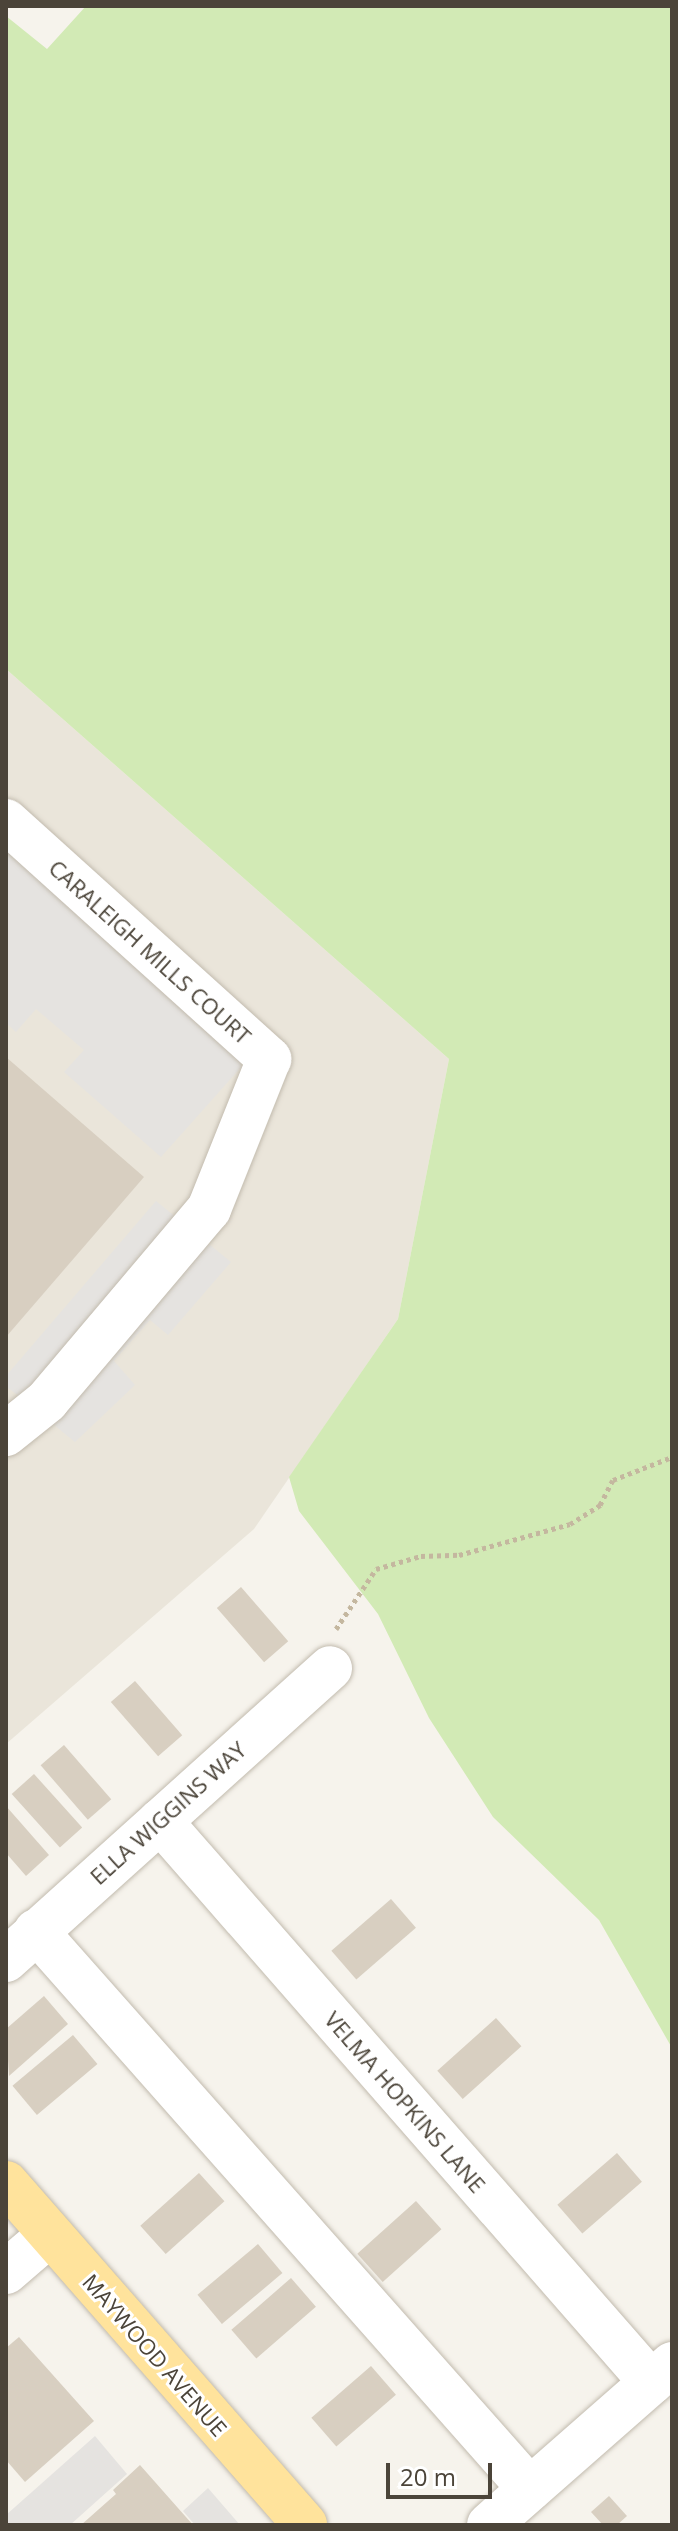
<!DOCTYPE html>
<style>
body{margin:0}
#map{position:relative;width:678px;height:2531px;overflow:hidden;background:#f6f3ec;font-family:"Open Sans",sans-serif}
div>[style]{position:absolute}
[style*='--x']{left:calc(var(--x)*1px);top:calc(var(--y)*1px);width:calc(var(--w)*1px);rotate:calc(var(--a)*1deg)}
.residential>*{inset:0;background:#eae5da}
.green>*{inset:0;background:#d2eab5}
.parking>*{inset:0;background:#e5e3e0}
.building>*{inset:0;background:#d8cfc1;transform-origin:0 0}
.path>*{height:5px;margin-top:-2.5px;transform-origin:0;background:repeating-linear-gradient(90deg,#c4b79f 0 4px,transparent 0 8px)}
.roads{filter:drop-shadow(0 0 2px #c2bbae) drop-shadow(0 0 2px #c2bbae)}
.minor>*{height:44px;margin:-22px;padding:0 22px;transform-origin:22px;border-radius:22px;background:#fff}
.major>*{height:44px;margin:-22px;padding:0 22px;transform-origin:22px;border-radius:22px;background:#ffe39c}
span{translate:-50% -50%;white-space:nowrap;text-align:center;line-height:1.15;-webkit-text-stroke:6px #fff;paint-order:stroke}
.street-label{font-size:22px;color:#4b4439}
.frame{position:absolute;inset:0;border:8px solid #4b4439;pointer-events:none}
.scale{position:absolute;left:386px;top:2463px;width:106px;height:36px;box-sizing:border-box;border:4px solid #4b4439;border-top:0;padding-left:10px;font-size:24px;line-height:28px;white-space:nowrap;color:#4b4439;-webkit-text-stroke:6px #fff;paint-order:stroke}
</style>
<div id="map">
<div class="residential">
<div style="clip-path:polygon(6px 669px,449px 1059px,398px 1319px,254px 1529px,6px 1744px)"></div>
</div>
<div class="green">
<div style="clip-path:polygon(86px 6px,672px 6px,672px 2048px,599px 1920px,493px 1817px,429px 1718px,378px 1614px,299px 1511px,289px 1477px,398px 1319px,449px 1059px,6px 669px,6px 16px,47px 49px)"></div>
</div>
<div class="parking">
<div style="clip-path:polygon(6px 802px,269px 1036px,161px 1157px,64px 1072px,84px 1050px,36px 1009px,16px 1032px,6px 1023px)"></div>
<div style="clip-path:polygon(156px 1201px,231px 1262px,168px 1335px,150px 1320px,114px 1361px,135px 1385px,75px 1442px,6px 1386px,6px 1376px)"></div>
<div style="clip-path:polygon(95px 2436px,127px 2474px,70px 2525px,6px 2525px,6px 2515px)"></div>
<div style="clip-path:polygon(208px 2488px,240px 2525px,195px 2525px,183px 2511px)"></div>
</div>
<div class="building">
<div style="clip-path:polygon(6px 1057px,144px 1177px,6px 1337px)"></div>
<div style="left:241px;top:1587px;width:72px;height:32px;rotate:49deg"></div>
<div style="left:135px;top:1681px;width:72px;height:32px;rotate:49deg"></div>
<div style="left:64px;top:1745px;width:72px;height:31px;rotate:49deg"></div>
<div style="left:34px;top:1774px;width:72px;height:30px;rotate:48deg"></div>
<div style="clip-path:polygon(6px 1806px,49px 1855px,26px 1876px,6px 1853px)"></div>
<div style="left:391px;top:1899px;width:38px;height:79px;rotate:49deg"></div>
<div style="clip-path:polygon(44px 1996px,68px 2024px,9px 2076px,6px 2029px)"></div>
<div style="left:496px;top:2018px;width:38px;height:79px;rotate:48deg"></div>
<div style="left:73px;top:2035px;width:38px;height:79px;rotate:50deg"></div>
<div style="left:617px;top:2153px;width:38px;height:79px;rotate:49deg"></div>
<div style="left:199px;top:2173px;width:38px;height:79px;rotate:48deg"></div>
<div style="left:416px;top:2201px;width:38px;height:79px;rotate:48deg"></div>
<div style="left:258px;top:2244px;width:38px;height:79px;rotate:50deg"></div>
<div style="left:291px;top:2278px;width:38px;height:79px;rotate:49deg"></div>
<div style="clip-path:polygon(19px 2337px,94px 2421px,25px 2482px,6px 2460px,6px 2348px)"></div>
<div style="left:371px;top:2366px;width:38px;height:79px;rotate:49deg"></div>
<div style="clip-path:polygon(140px 2465px,193px 2525px,81px 2525px,116px 2494px,113px 2490px)"></div>
<div style="clip-path:polygon(609px 2496px,627px 2516px,617px 2525px,603px 2525px,591px 2512px)"></div>
</div>
<div class="path">
<div style="--x:336;--y:1629;--w:72;--a:-56.3"></div>
<div style="--x:376;--y:1569;--w:47;--a:-16.1"></div>
<div style="--x:421;--y:1556;--w:38;--a:-2"></div>
<div style="--x:459;--y:1555;--w:115;--a:-15.6"></div>
<div style="--x:570;--y:1524;--w:36;--a:-32"></div>
<div style="--x:600;--y:1505;--w:28;--a:-63"></div>
<div style="--x:613;--y:1480;--w:63;--a:-21.3"></div>
</div>
<div class="roads">
<div class="minor">
<div style="--x:6;--y:821;--w:355;--a:42.1"></div>
<div style="--x:269;--y:1059;--w:162;--a:111.8"></div>
<div style="--x:209;--y:1209;--w:251;--a:130.2"></div>
<div style="--x:47;--y:1401;--w:53;--a:141.2"></div>
<div style="--x:160;--y:1821;--w:746;--a:48.81"></div>
<div style="--x:36;--y:1931;--w:745;--a:48.48"></div>
<div style="--x:6;--y:1960;--w:436;--a:-42"></div>
<div style="--x:6;--y:2272;--w:57;--a:-40.7"></div>
<div style="--x:489;--y:2525;--w:244;--a:-41.3"></div>
</div>
<div class="major">
<div style="--x:6;--y:2183;--w:454;--a:48.8"></div>
</div>
</div>
<div class="street-label">
<span style="left:150px;top:952px;rotate:42deg">CARALEIGH MILLS COURT</span>
<span style="left:168px;top:1813px;rotate:-42deg">ELLA WIGGINS WAY</span>
<span style="left:405px;top:2102px;rotate:49deg">VELMA HOPKINS LANE</span>
<span style="left:155px;top:2355px;rotate:49deg">MAYWOOD AVENUE</span>
</div>
<div class="frame"></div>
<div class="scale">20 m</div>
</div>
